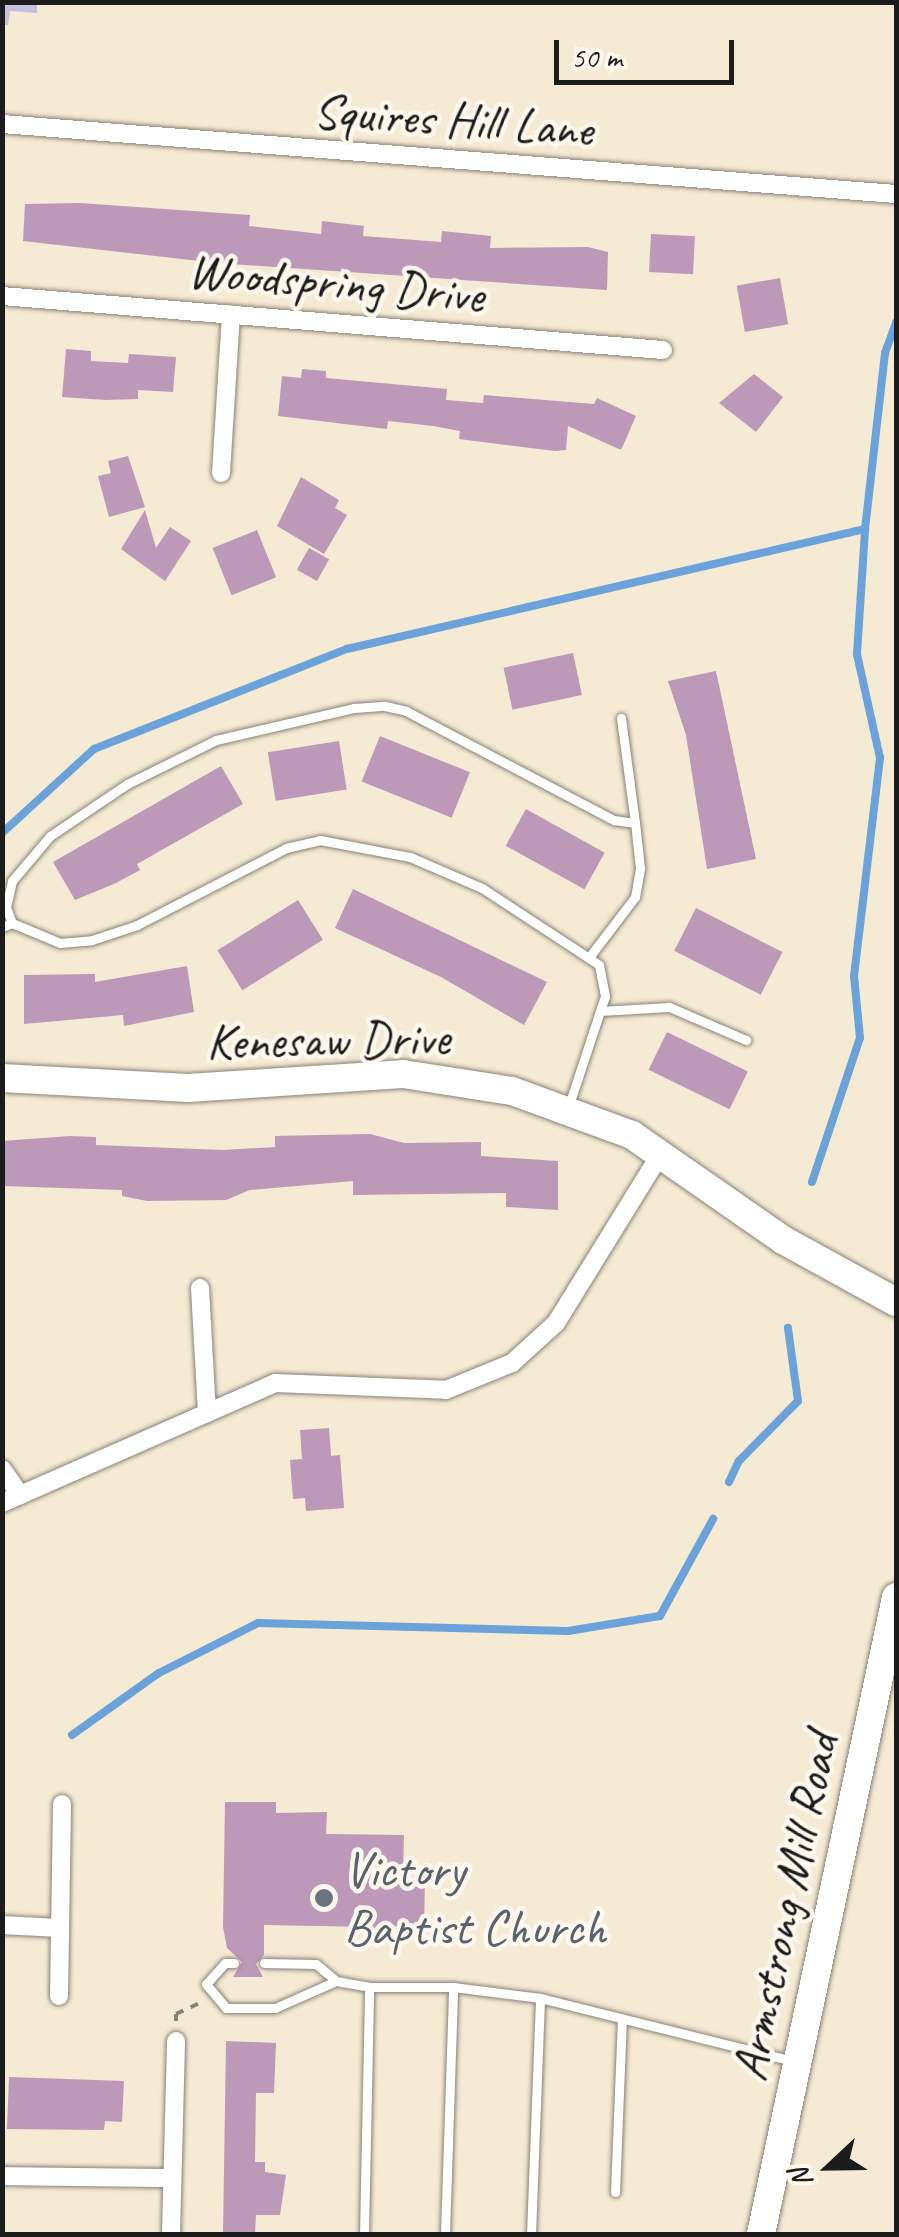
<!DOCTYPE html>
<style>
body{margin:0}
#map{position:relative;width:899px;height:2237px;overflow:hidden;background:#f5ead3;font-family:Caveat,sans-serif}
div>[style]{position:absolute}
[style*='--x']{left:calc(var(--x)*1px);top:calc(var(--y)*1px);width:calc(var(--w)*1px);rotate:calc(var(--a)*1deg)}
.industrial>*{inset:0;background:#c5c0db}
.stream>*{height:8px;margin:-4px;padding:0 4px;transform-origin:4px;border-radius:4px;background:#6ba2d9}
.building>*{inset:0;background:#bc98b9;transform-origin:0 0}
.path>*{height:4px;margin-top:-2px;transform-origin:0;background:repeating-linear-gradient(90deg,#888378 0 8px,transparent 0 16px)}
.roads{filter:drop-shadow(0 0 2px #888378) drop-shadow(0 0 2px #888378)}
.lane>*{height:9px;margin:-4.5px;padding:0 4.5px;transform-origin:4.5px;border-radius:4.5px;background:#fff}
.street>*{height:18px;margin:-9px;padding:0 9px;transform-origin:9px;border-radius:9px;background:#fff}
.secondary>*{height:28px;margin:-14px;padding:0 14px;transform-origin:14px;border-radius:14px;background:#fff}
.dots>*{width:28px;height:28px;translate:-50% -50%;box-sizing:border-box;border:5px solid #fbf7ec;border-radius:50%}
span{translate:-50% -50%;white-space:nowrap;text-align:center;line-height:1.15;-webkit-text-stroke:9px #fbf7ec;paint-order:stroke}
.street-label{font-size:50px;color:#1c1c1c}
.worship-label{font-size:50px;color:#5b616d}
.left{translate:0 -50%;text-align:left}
.frame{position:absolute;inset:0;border:5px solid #1c1c1c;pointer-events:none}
.north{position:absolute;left:779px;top:2117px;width:100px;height:100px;-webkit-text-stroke:8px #fbf7ec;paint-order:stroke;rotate:248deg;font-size:28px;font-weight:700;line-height:40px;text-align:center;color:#1c1c1c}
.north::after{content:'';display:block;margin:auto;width:35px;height:45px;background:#1c1c1c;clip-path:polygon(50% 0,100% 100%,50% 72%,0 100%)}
.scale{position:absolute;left:554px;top:40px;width:180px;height:45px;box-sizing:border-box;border:5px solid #1c1c1c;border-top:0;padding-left:12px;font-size:30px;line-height:35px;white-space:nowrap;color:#1c1c1c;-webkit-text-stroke:8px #fbf7ec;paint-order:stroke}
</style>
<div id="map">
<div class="industrial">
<div style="clip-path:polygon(2px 3px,37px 3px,37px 13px,10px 11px,8px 25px,3px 25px)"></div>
</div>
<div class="stream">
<div style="--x:2;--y:833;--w:125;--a:-42.4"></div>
<div style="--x:94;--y:749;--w:272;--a:-21.6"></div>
<div style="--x:347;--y:649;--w:532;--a:-13.04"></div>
<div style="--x:865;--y:529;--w:177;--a:-83.5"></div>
<div style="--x:885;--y:353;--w:33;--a:-70"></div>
<div style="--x:812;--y:1182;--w:152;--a:-71.6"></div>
<div style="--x:860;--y:1038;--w:62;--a:-95.5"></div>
<div style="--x:854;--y:976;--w:220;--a:-83.2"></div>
<div style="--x:880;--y:758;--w:107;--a:-102.5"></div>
<div style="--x:857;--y:654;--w:125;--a:-86.3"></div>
<div style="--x:729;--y:1482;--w:23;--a:-65"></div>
<div style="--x:739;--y:1461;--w:84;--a:-45.5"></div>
<div style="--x:798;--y:1401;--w:74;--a:-97.8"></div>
<div style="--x:72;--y:1735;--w:107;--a:-35.5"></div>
<div style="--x:159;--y:1673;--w:111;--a:-26.8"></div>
<div style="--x:258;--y:1623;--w:310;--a:1.5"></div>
<div style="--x:568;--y:1631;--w:93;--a:-9.3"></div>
<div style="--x:660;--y:1616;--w:111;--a:-61.3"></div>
</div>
<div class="building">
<div style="clip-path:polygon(80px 203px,250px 215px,249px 226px,321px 234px,322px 221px,364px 226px,363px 236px,441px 242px,442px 231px,491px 236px,490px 248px,588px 247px,608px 252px,607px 290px,217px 263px,23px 241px,25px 204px)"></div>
<div style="left:651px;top:234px;width:44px;height:38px;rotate:3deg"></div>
<div style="left:780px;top:278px;width:47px;height:44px;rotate:80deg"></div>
<div style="clip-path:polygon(66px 349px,91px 351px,91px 361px,128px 363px,129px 354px,176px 357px,173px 392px,138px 390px,138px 399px,105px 400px,62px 397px)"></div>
<div style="clip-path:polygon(302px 369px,326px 371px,326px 378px,447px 389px,446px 400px,483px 403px,484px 395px,594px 404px,597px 398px,636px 416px,621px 450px,568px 426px,566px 450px,555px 451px,459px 439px,460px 431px,433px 426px,388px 421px,387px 429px,278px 416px,282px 376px,301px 378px)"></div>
<div style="clip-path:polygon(754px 374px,783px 397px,756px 432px,719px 403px)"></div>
<div style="clip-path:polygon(128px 456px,145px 507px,109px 517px,98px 476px,111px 473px,108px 461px)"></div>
<div style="clip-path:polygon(301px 477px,339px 500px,335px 508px,347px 515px,324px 554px,277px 526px)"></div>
<div style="clip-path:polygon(145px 510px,156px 548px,170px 527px,191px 541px,165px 581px,121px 549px)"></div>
<div style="left:257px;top:530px;width:51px;height:48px;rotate:68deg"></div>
<div style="left:309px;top:548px;width:23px;height:25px;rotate:29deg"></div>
<div style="left:573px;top:653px;width:43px;height:71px;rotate:78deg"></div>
<div style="clip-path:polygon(716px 671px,756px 859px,707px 869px,686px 735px,668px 681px)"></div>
<div style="left:380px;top:736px;width:97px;height:49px;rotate:22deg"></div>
<div style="left:339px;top:741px;width:49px;height:72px;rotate:81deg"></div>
<div style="clip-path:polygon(221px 766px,243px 804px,137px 864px,140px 870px,116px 883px,75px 900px,53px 862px)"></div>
<div style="left:526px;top:809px;width:90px;height:42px;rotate:29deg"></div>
<div style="clip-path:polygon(353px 889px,547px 982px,524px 1025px,441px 977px,335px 928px)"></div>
<div style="left:298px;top:900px;width:47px;height:95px;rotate:58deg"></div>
<div style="left:696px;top:908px;width:97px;height:48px;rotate:27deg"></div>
<div style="clip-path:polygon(187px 966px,194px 1012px,124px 1026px,123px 1015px,24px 1024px,24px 975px,95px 974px,95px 982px)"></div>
<div style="left:667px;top:1032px;width:90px;height:42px;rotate:26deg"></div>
<div style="clip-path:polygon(370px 1134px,404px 1143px,481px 1142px,481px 1156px,558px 1161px,558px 1210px,506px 1207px,506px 1193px,353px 1195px,353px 1181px,250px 1190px,226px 1200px,147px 1201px,122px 1196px,122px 1190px,2px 1186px,2px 1141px,70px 1136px,96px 1137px,96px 1145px,223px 1150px,275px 1147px,275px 1136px)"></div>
<div style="clip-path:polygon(329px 1428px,331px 1456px,340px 1455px,344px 1508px,306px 1511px,305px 1498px,293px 1499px,290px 1460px,302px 1459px,300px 1430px)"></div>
<div style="clip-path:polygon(225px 1802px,276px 1802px,276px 1813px,327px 1812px,326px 1834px,404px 1835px,403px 1878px,425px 1879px,424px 1928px,404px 1927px,387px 1944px,370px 1927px,264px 1925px,264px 1955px,256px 1964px,263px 1977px,233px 1977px,242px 1962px,227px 1948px,223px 1927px)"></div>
<div style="clip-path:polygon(226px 2041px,276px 2043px,274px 2093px,256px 2093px,255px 2162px,265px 2162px,265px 2172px,286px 2175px,280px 2215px,256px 2215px,255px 2234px,223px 2234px)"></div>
<div style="clip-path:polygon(9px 2077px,124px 2081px,122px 2122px,105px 2121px,104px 2130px,7px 2129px)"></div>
</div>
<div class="path">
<div style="--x:176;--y:2021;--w:7;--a:-90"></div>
<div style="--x:176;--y:2014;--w:29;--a:-25"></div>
</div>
<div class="roads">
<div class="lane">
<div style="--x:12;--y:923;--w:52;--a:22.6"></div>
<div style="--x:60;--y:943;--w:32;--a:-5"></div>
<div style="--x:92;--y:940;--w:47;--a:-18.4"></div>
<div style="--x:137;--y:925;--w:168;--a:-27.3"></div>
<div style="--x:286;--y:848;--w:35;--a:-13"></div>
<div style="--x:320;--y:840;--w:92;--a:10.7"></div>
<div style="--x:410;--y:857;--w:78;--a:23.3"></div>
<div style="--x:482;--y:888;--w:140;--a:33.3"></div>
<div style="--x:599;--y:965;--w:32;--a:79"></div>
<div style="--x:605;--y:996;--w:115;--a:108.3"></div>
<div style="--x:2;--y:927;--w:11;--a:-22"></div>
<div style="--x:12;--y:923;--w:17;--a:-111"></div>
<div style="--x:6;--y:907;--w:27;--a:-77"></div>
<div style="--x:12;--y:881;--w:59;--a:-49.8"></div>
<div style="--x:50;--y:836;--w:93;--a:-34"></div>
<div style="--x:127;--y:784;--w:99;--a:-26.3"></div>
<div style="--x:216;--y:740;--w:142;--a:-13.1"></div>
<div style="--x:354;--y:708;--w:31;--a:-4"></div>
<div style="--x:385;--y:706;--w:22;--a:13"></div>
<div style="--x:406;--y:711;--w:235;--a:27.7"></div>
<div style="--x:614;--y:820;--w:21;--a:8"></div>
<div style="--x:635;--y:823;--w:106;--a:-97.6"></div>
<div style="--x:590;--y:956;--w:74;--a:-52.7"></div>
<div style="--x:635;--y:897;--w:29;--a:-80"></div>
<div style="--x:640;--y:868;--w:45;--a:-96.3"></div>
<div style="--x:600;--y:1011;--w:69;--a:-3.3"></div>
<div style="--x:669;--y:1007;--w:84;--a:23.2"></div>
<div style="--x:234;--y:1963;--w:9;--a:180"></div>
<div style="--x:225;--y:1963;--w:28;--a:132"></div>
<div style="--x:206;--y:1984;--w:31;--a:50"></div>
<div style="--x:226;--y:2008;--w:49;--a:0"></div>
<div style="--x:275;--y:2008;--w:67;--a:-23.9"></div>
<div style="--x:264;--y:1963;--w:52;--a:1.1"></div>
<div style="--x:316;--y:1964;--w:26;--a:40"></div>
<div style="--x:336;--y:1981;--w:34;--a:10"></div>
<div style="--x:369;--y:1987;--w:84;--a:0"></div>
<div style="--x:453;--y:1987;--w:88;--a:7.2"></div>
<div style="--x:540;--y:1998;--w:264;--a:14"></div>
<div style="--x:615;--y:2192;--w:173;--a:-87.7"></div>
<div style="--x:364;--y:2234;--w:247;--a:-88.8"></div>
<div style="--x:445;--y:2234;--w:247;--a:-88.1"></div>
<div style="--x:531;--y:2234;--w:236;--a:-87.8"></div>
</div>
<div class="street">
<div style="--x:2;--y:124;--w:897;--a:4.48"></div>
<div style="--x:2;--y:296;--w:663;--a:4.67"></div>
<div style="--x:221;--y:473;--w:159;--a:-86.4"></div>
<div style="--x:200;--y:1288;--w:125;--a:86.8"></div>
<div style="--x:2;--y:1469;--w:32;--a:55"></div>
<div style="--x:2;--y:1503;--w:298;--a:-23.7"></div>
<div style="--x:275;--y:1383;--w:171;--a:2.3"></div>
<div style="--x:446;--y:1390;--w:71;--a:-22.2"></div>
<div style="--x:512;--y:1363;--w:59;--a:-42.3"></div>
<div style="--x:556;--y:1323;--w:200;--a:-58.3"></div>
<div style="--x:2;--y:1925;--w:57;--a:3"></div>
<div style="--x:59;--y:1996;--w:192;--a:-89.1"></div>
<div style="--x:2;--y:2176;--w:170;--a:0.7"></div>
<div style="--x:171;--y:2234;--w:193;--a:-88.5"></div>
</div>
<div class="secondary">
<div style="--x:2;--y:1078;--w:186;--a:3.1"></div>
<div style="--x:188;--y:1088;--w:215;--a:-3.7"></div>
<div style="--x:403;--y:1074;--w:110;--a:8.9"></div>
<div style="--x:512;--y:1091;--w:128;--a:20.1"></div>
<div style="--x:632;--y:1135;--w:184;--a:34.8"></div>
<div style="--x:783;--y:1240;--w:129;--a:28.8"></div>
<div style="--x:761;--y:2234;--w:651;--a:-78.03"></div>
</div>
</div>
<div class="dots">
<div style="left:324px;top:1898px;background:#6b7280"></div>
</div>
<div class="street-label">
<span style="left:453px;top:120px;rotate:4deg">Squires Hill Lane</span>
<span style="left:336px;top:283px;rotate:5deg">Woodspring Drive</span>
<span style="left:328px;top:1040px;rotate:-1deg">Kenesaw Drive</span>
<span style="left:785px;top:1907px;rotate:-78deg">Armstrong Mill Road</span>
</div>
<div class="worship-label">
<span class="left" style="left:344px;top:1898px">Victory<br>Baptist Church</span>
</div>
<div class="frame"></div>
<div class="north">N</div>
<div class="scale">50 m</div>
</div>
